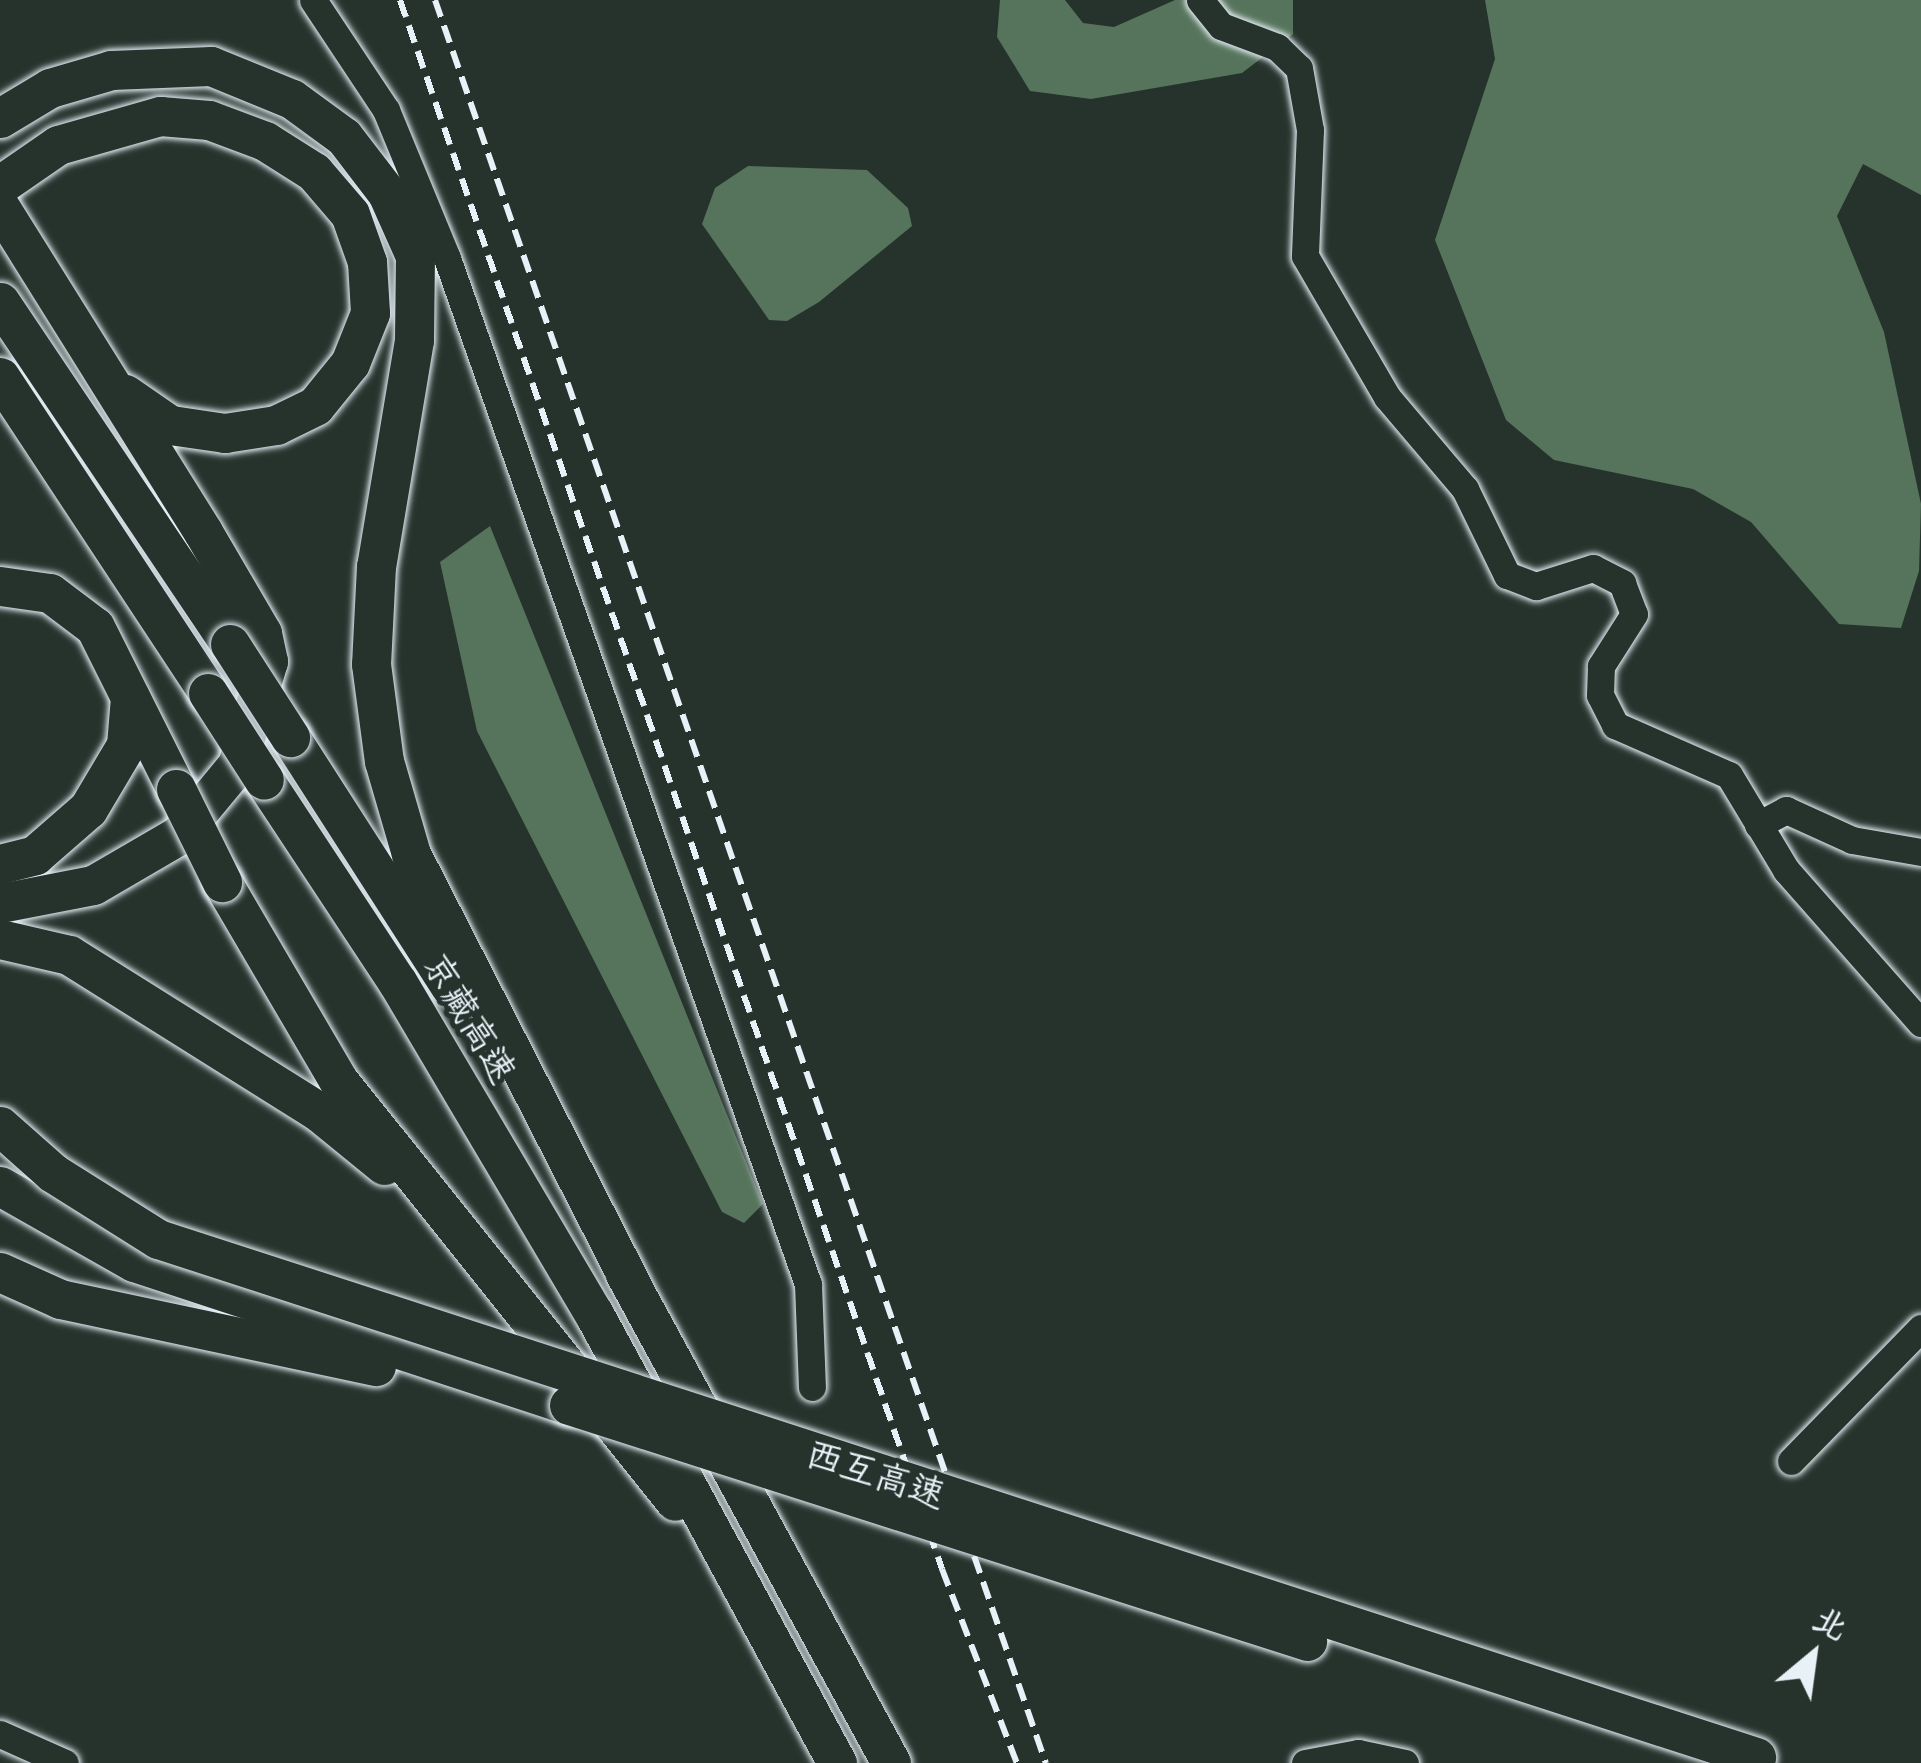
<!DOCTYPE html>
<meta charset="utf-8">
<style>
body{margin:0}
#map{position:relative;width:1921px;height:1763px;overflow:hidden;background:#26332d;font-family:"Shantell Sans","LXGW WenKai TC",sans-serif}
div>[style]{position:absolute}
[style*='--x']{left:calc(var(--x)*1px);top:calc(var(--y)*1px);width:calc(var(--w)*1px);rotate:calc(var(--a)*1deg)}
.green>*{inset:0;background:#56735b}
.roads{filter:drop-shadow(0 0 3px #e8f1f8) drop-shadow(0 0 3px #e8f1f8)}
.minor>*{height:27px;margin:-13.5px;padding:0 13.5px;transform-origin:13.5px;border-radius:13.5px;background:#26332d}
.highway>*{height:39px;margin:-19.5px;padding:0 19.5px;transform-origin:19.5px;border-radius:19.5px;background:#26332d}
.rail>*{height:6px;margin-top:-3px;transform-origin:0;background:repeating-linear-gradient(90deg,#e8f1f8 0 18px,transparent 0 27px)}
.bridges{filter:drop-shadow(0 0 3px #e8f1f8) drop-shadow(0 0 3px #e8f1f8)}
.highway-bridge>*{height:39px;margin:-19.5px;padding:0 19.5px;transform-origin:19.5px;border-radius:19.5px;background:#26332d}
span{translate:-50% -50%;white-space:nowrap;text-align:center;line-height:1.15;-webkit-text-stroke:10px #26332d;paint-order:stroke}
.street-label{font-size:36px;color:#e8f1f8}
.north{position:absolute;left:1753px;top:1595px;width:120px;height:120px;-webkit-text-stroke:9px #26332d;paint-order:stroke;rotate:29deg;font-size:33px;font-weight:700;line-height:48px;text-align:center;color:#e8f1f8}
.north::after{content:'';display:block;margin:auto;width:42px;height:54px;background:#e8f1f8;clip-path:polygon(50% 0,100% 100%,50% 72%,0 100%)}
</style>
<div id="map">
<div class="green">
<div style="clip-path:polygon(1000px 0,1065px 0,1083px 23px,1114px 27px,1175px 0,1293px 0,1293px 34px,1242px 73px,1091px 99px,1030px 91px,997px 37px)"></div>
<div style="clip-path:polygon(1485px 0,1921px 0,1921px 195px,1863px 164px,1837px 216px,1884px 332px,1921px 504px,1919px 571px,1901px 628px,1839px 624px,1751px 522px,1693px 489px,1554px 460px,1506px 420px,1435px 240px,1495px 59px)"></div>
<div style="clip-path:polygon(748px 166px,867px 170px,908px 208px,912px 226px,819px 302px,787px 321px,769px 320px,702px 224px,715px 188px)"></div>
<div style="clip-path:polygon(490px 526px,763px 1204px,744px 1223px,722px 1212px,477px 731px,440px 562px)"></div>
</div>
<div class="roads">
<div class="minor">
<div style="--x:313;--y:0;--w:132;--a:56.4"></div>
<div style="--x:386;--y:110;--w:160;--a:67.6"></div>
<div style="--x:447;--y:258;--w:1088;--a:70.62"></div>
<div style="--x:808;--y:1284;--w:103;--a:87.8"></div>
<div style="--x:1200;--y:0;--w:33;--a:51"></div>
<div style="--x:1221;--y:26;--w:60;--a:20.6"></div>
<div style="--x:1277;--y:47;--w:30;--a:44"></div>
<div style="--x:1299;--y:68;--w:63;--a:79.9"></div>
<div style="--x:1310;--y:130;--w:126;--a:92.3"></div>
<div style="--x:1305;--y:256;--w:163;--a:59.8"></div>
<div style="--x:1387;--y:397;--w:121;--a:49.7"></div>
<div style="--x:1465;--y:489;--w:96;--a:64"></div>
<div style="--x:1507;--y:575;--w:31;--a:21"></div>
<div style="--x:1536;--y:586;--w:60;--a:-17.5"></div>
<div style="--x:1593;--y:568;--w:33;--a:27"></div>
<div style="--x:1622;--y:583;--w:33;--a:69"></div>
<div style="--x:1634;--y:614;--w:62;--a:122.4"></div>
<div style="--x:1601;--y:666;--w:29;--a:92"></div>
<div style="--x:1600;--y:695;--w:34;--a:63"></div>
<div style="--x:1615;--y:725;--w:124;--a:23.7"></div>
<div style="--x:1729;--y:775;--w:111;--a:59"></div>
<div style="--x:1786;--y:870;--w:204;--a:48.6"></div>
<div style="--x:1758;--y:825;--w:32;--a:-28"></div>
<div style="--x:1786;--y:810;--w:72;--a:24.4"></div>
<div style="--x:1852;--y:840;--w:70;--a:9.9"></div>
<div style="--x:1791;--y:1461;--w:186;--a:-45.7"></div>
<div style="--x:0;--y:1734;--w:71;--a:24"></div>
<div style="--x:1305;--y:1763;--w:54;--a:-10.7"></div>
<div style="--x:1358;--y:1753;--w:48;--a:12"></div>
</div>
<div class="highway">
<div style="--x:0;--y:118;--w:58;--a:-31"></div>
<div style="--x:50;--y:88;--w:64;--a:-16.4"></div>
<div style="--x:111;--y:70;--w:100;--a:-2.3"></div>
<div style="--x:211;--y:66;--w:87;--a:22.2"></div>
<div style="--x:292;--y:99;--w:64;--a:36.2"></div>
<div style="--x:344;--y:137;--w:71;--a:52.5"></div>
<div style="--x:387;--y:193;--w:69;--a:66"></div>
<div style="--x:415;--y:256;--w:84;--a:90.7"></div>
<div style="--x:414;--y:340;--w:229;--a:99.5"></div>
<div style="--x:376;--y:566;--w:98;--a:92.9"></div>
<div style="--x:371;--y:664;--w:98;--a:82.4"></div>
<div style="--x:384;--y:761;--w:97;--a:73.8"></div>
<div style="--x:411;--y:854;--w:491;--a:62.9"></div>
<div style="--x:0;--y:185;--w:70;--a:-34.6"></div>
<div style="--x:58;--y:145;--w:106;--a:-15.9"></div>
<div style="--x:160;--y:116;--w:49;--a:4.7"></div>
<div style="--x:209;--y:120;--w:60;--a:20.6"></div>
<div style="--x:265;--y:141;--w:58;--a:32.3"></div>
<div style="--x:314;--y:172;--w:55;--a:49.4"></div>
<div style="--x:350;--y:214;--w:51;--a:70.5"></div>
<div style="--x:367;--y:262;--w:51;--a:86.6"></div>
<div style="--x:370;--y:313;--w:54;--a:111.8"></div>
<div style="--x:350;--y:363;--w:55;--a:129.1"></div>
<div style="--x:315;--y:406;--w:43;--a:154"></div>
<div style="--x:276;--y:425;--w:52;--a:171.1"></div>
<div style="--x:225;--y:433;--w:56;--a:-171.7"></div>
<div style="--x:170;--y:425;--w:55;--a:-145.4"></div>
<div style="--x:0;--y:207;--w:383;--a:58"></div>
<div style="--x:203;--y:532;--w:117;--a:59.7"></div>
<div style="--x:262;--y:633;--w:29;--a:78"></div>
<div style="--x:268;--y:661;--w:109;--a:106.6"></div>
<div style="--x:237;--y:765;--w:91;--a:129.6"></div>
<div style="--x:179;--y:835;--w:99;--a:149.8"></div>
<div style="--x:93;--y:885;--w:95;--a:169"></div>
<div style="--x:0;--y:302;--w:412;--a:56.1"></div>
<div style="--x:0;--y:377;--w:378;--a:56.6"></div>
<div style="--x:0;--y:586;--w:50;--a:8"></div>
<div style="--x:50;--y:593;--w:56;--a:37.1"></div>
<div style="--x:95;--y:627;--w:181;--a:63.4"></div>
<div style="--x:290;--y:737;--w:296;--a:57.3"></div>
<div style="--x:264;--y:780;--w:243;--a:56.6"></div>
<div style="--x:398;--y:983;--w:385;--a:59.4"></div>
<div style="--x:594;--y:1314;--w:511;--a:61.58"></div>
<div style="--x:0;--y:864;--w:36;--a:-14"></div>
<div style="--x:35;--y:855;--w:70;--a:-41"></div>
<div style="--x:88;--y:809;--w:74;--a:-59.3"></div>
<div style="--x:126;--y:745;--w:48;--a:-85.2"></div>
<div style="--x:222;--y:882;--w:229;--a:59.6"></div>
<div style="--x:338;--y:1080;--w:539;--a:51.32"></div>
<div style="--x:0;--y:939;--w:71;--a:13.1"></div>
<div style="--x:69;--y:955;--w:295;--a:32.1"></div>
<div style="--x:319;--y:1112;--w:84;--a:39.2"></div>
<div style="--x:0;--y:1186;--w:154;--a:29.6"></div>
<div style="--x:134;--y:1262;--w:458;--a:18.2"></div>
<div style="--x:0;--y:1272;--w:66;--a:24.2"></div>
<div style="--x:60;--y:1299;--w:323;--a:12"></div>
<div style="--x:624;--y:1272;--w:559;--a:61.46"></div>
</div>
</div>
<div class="rail">
<div style="--x:400;--y:0;--w:1660;--a:70.94"></div>
<div style="--x:942;--y:1569;--w:208;--a:68.9"></div>
<div style="--x:435;--y:0;--w:1866;--a:70.89"></div>
</div>
<div class="bridges">
<div class="highway-bridge">
<div style="--x:230;--y:644;--w:111;--a:57.2"></div>
<div style="--x:208;--y:693;--w:103;--a:57.2"></div>
<div style="--x:176;--y:789;--w:104;--a:63.7"></div>
<div style="--x:0;--y:1126;--w:71;--a:41.6"></div>
<div style="--x:53;--y:1173;--w:124;--a:32.2"></div>
<div style="--x:158;--y:1239;--w:1680;--a:17.96"></div>
<div style="--x:569;--y:1405;--w:775;--a:17.73"></div>
</div>
</div>
<div class="street-label">
<span style="left:470px;top:1018px;rotate:59deg">京藏高速</span>
<span style="left:876px;top:1474px;rotate:18deg">西互高速</span>
</div>
<div class="north">北</div>
</div>
